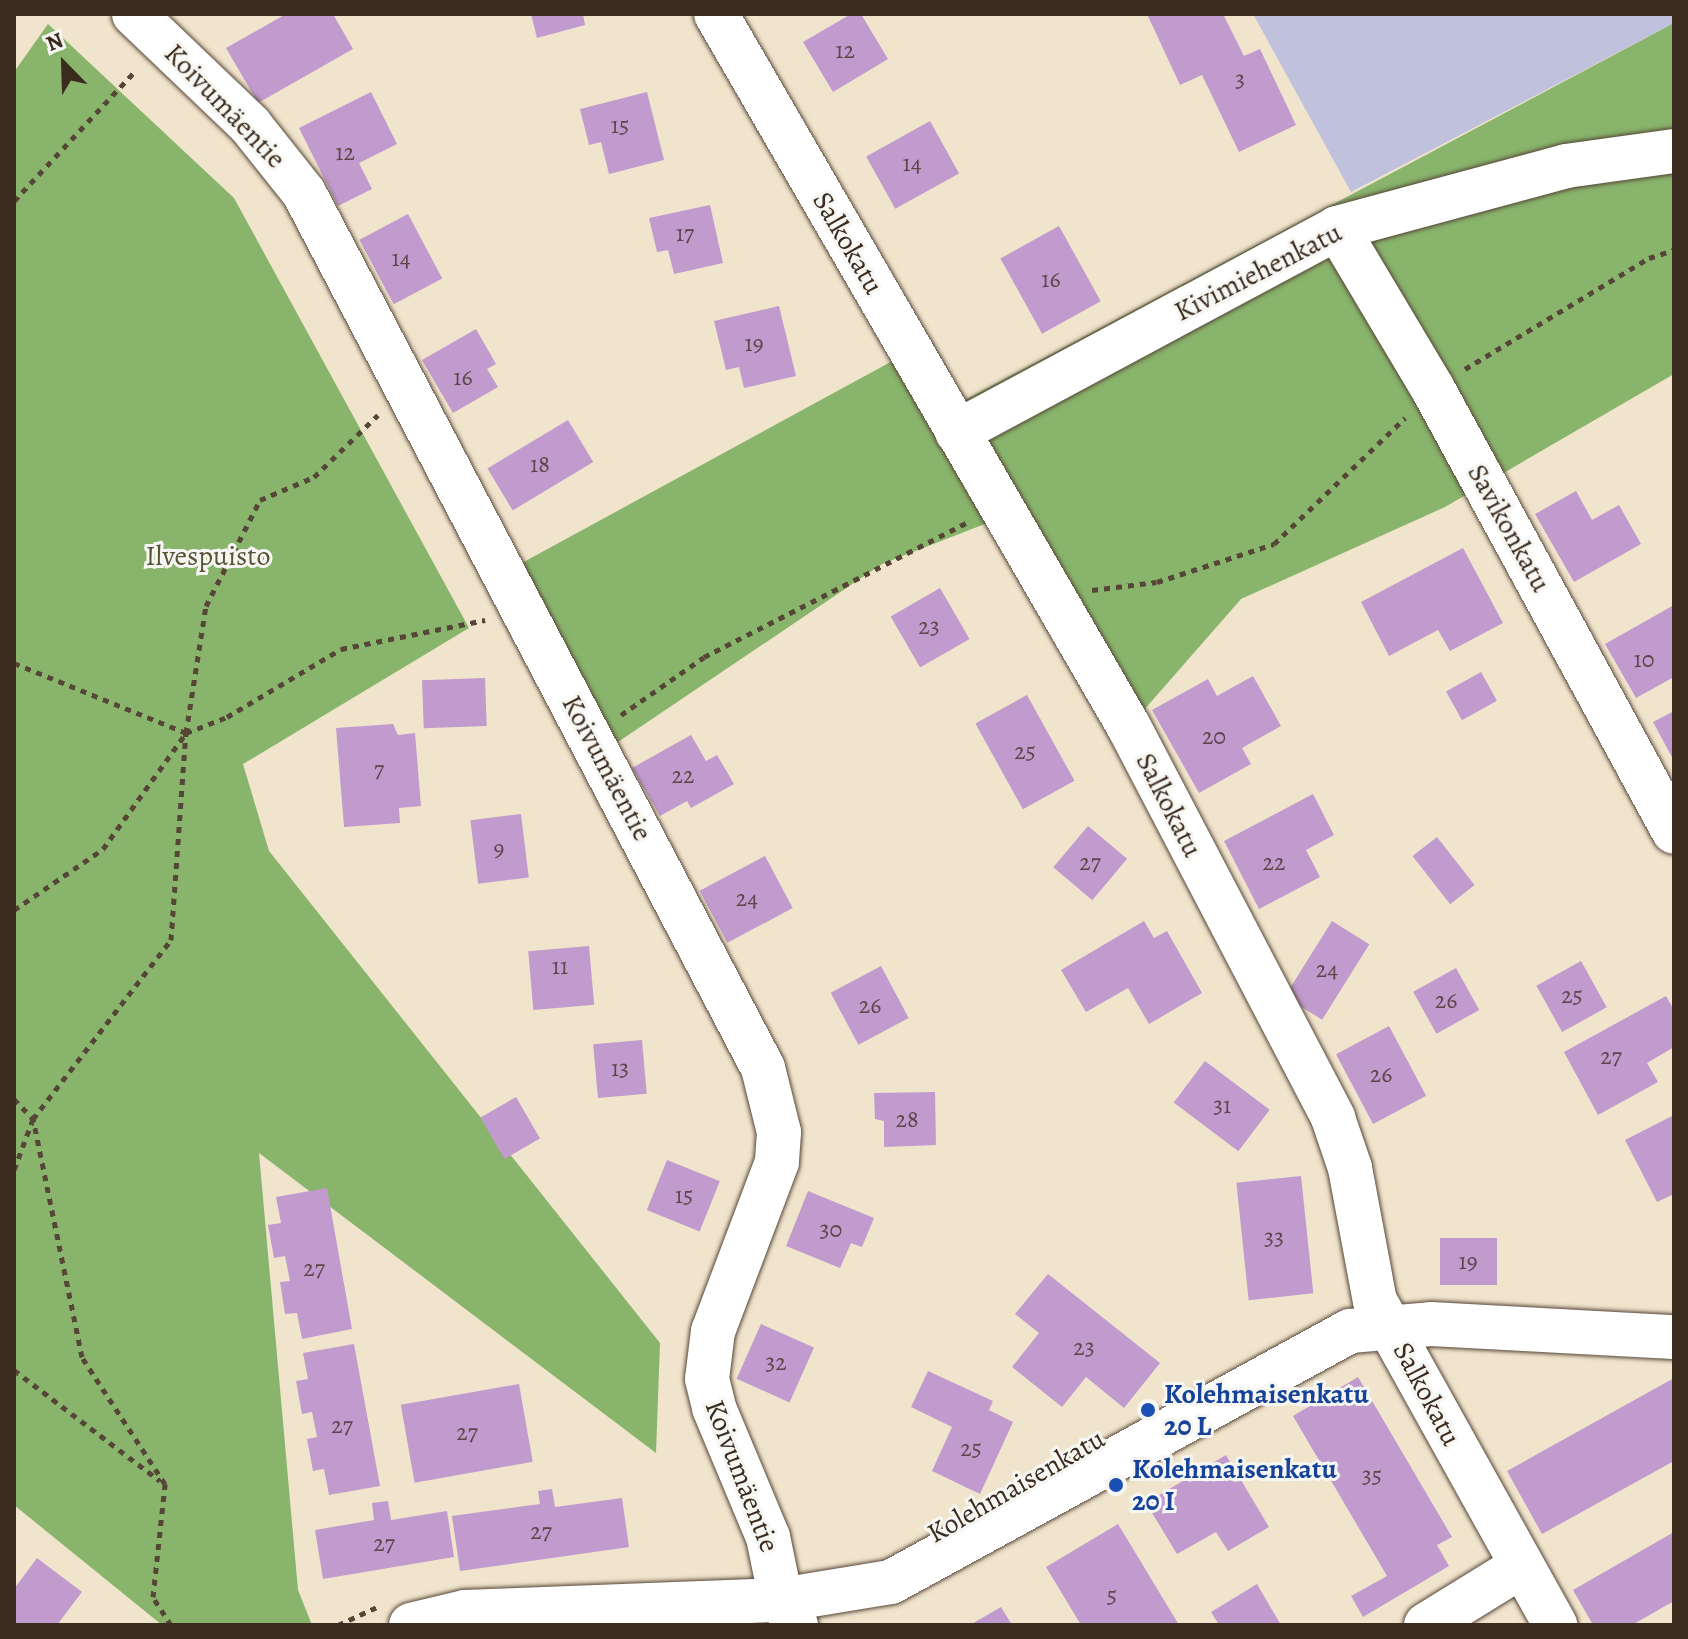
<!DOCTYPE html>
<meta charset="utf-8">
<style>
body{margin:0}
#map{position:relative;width:1688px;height:1639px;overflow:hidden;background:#f1e4cc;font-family:Alegreya,serif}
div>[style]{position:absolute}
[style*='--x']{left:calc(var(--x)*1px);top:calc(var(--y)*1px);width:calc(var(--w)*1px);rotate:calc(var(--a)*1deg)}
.industrial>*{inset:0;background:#c0c2dd}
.forest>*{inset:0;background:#89b46c}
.building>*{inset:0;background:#c19bce;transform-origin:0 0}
.path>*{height:5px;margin-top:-2.5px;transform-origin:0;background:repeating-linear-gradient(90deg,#564638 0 6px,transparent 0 12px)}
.roads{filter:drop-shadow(0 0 2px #564638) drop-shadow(0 0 2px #564638)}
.minor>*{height:44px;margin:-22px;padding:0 22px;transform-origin:22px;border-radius:22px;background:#fff}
.dots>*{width:22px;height:22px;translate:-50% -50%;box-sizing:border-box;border:4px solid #f6f6f2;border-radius:50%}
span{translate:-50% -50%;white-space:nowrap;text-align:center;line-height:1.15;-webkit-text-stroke:6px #f6f6f2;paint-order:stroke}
.number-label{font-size:24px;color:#5c464a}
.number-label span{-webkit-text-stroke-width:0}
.street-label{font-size:28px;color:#3b2a1e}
.park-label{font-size:28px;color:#575436}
.transit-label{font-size:28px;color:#164399;font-weight:700}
.left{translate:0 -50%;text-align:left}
.frame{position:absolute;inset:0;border:16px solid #3b2a1e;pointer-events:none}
.north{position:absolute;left:24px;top:24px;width:80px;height:80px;-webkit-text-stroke:6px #f6f6f2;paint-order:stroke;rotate:337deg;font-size:22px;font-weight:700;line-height:32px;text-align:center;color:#3b2a1e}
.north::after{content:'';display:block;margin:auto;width:28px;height:36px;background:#3b2a1e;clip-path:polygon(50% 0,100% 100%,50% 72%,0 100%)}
</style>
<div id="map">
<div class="industrial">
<div style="clip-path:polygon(1253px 14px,1674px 14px,1674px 23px,1351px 192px)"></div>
</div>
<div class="forest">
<div style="clip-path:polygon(1674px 23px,1674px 374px,1445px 507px,1241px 599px,1129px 727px,1013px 513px,882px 564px,615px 744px,520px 564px,931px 340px,965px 400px)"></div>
<div style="clip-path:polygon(48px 24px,234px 198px,469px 628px,243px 764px,269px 851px,660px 1343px,656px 1453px,259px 1153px,298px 1590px,312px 1625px,162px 1625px,14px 1505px,14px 72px)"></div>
</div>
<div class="building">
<div style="clip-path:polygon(286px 14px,333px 14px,353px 49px,258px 103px,226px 48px)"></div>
<div style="clip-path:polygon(531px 14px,583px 14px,585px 25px,537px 38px)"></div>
<div style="clip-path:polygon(851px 14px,861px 14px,888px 59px,833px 92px,803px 42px)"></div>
<div style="clip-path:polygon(1147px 14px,1223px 14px,1244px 56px,1260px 49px,1296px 125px,1239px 152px,1202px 75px,1180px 85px)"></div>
<div style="clip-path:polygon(371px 92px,397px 144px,359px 163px,372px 189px,338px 206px,299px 128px)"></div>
<div style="clip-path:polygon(647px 92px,664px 160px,609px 174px,601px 142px,589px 145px,580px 109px)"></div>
<div style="left:930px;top:121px;width:60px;height:73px;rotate:61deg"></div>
<div style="clip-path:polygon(710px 205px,723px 263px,674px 274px,668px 250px,657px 252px,649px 218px)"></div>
<div style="left:408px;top:214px;width:73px;height:55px;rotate:62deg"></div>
<div style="left:1059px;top:226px;width:86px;height:67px;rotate:61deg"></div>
<div style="clip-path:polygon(779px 306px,796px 376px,744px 388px,739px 367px,726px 370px,714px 321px)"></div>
<div style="clip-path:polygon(476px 329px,496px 364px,487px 369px,498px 387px,453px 413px,422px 360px)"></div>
<div style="left:568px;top:420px;width:49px;height:94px;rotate:59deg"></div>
<div style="clip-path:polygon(1576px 491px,1592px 520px,1619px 505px,1641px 544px,1574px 582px,1535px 514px)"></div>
<div style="clip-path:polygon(1463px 548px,1503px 623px,1450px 651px,1438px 630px,1389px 656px,1361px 602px)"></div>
<div style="left:940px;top:588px;width:59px;height:57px;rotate:60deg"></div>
<div style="clip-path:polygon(1674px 605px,1674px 677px,1636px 698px,1605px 644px)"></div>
<div style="left:1481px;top:672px;width:33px;height:40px;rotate:61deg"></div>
<div style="clip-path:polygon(1253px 676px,1281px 726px,1242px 748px,1251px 764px,1199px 793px,1152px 710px,1208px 679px,1217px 696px)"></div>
<div style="left:485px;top:678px;width:48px;height:63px;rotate:88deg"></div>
<div style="left:1027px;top:695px;width:98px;height:59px;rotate:61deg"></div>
<div style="clip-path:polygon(1674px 711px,1674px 761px,1653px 722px)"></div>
<div style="clip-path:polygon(393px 724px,398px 735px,415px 733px,421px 806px,399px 808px,400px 823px,344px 827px,336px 728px)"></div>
<div style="clip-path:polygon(691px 735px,706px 761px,717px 755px,734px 784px,691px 808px,687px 801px,660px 816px,632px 768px)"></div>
<div style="clip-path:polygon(1313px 794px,1334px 835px,1306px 850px,1320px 877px,1259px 909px,1224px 841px)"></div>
<div style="left:521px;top:814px;width:64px;height:51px;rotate:83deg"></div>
<div style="left:1088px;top:826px;width:51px;height:54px;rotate:40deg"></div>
<div style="left:1437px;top:837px;width:61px;height:31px;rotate:52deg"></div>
<div style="left:765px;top:856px;width:59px;height:74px;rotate:62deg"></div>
<div style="clip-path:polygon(1144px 921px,1154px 938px,1167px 931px,1202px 993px,1149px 1024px,1128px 988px,1086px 1012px,1061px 970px)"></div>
<div style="left:1332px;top:921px;width:44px;height:89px;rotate:32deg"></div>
<div style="left:589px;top:946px;width:59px;height:61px;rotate:85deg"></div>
<div style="left:1581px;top:961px;width:53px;height:51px;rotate:61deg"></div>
<div style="left:881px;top:966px;width:59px;height:57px;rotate:62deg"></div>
<div style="left:1456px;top:968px;width:48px;height:49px;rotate:61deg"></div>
<div style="clip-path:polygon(1666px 996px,1674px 1010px,1674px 1047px,1647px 1063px,1658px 1082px,1598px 1115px,1564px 1052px)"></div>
<div style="left:1389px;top:1026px;width:79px;height:60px;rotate:62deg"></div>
<div style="left:642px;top:1040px;width:54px;height:49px;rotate:85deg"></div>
<div style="left:1205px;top:1061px;width:81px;height:52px;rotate:37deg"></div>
<div style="clip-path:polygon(935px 1092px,936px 1145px,884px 1147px,884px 1121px,875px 1119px,874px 1093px)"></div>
<div style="left:516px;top:1097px;width:48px;height:41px;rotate:60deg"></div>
<div style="clip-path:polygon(1674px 1115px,1674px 1194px,1657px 1202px,1625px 1140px)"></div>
<div style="left:667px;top:1160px;width:57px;height:54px;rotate:22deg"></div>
<div style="left:1301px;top:1176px;width:118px;height:65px;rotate:84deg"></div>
<div style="clip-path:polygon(327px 1188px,352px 1329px,302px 1339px,297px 1313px,285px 1314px,280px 1282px,290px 1281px,285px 1256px,274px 1258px,268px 1225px,281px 1223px,276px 1197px)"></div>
<div style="clip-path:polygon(808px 1191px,874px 1218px,862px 1247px,851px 1243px,840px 1268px,786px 1246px)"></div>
<div style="left:1440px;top:1238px;width:57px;height:47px"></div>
<div style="clip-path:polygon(1048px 1274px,1160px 1363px,1124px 1408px,1086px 1377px,1062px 1407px,1012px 1367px,1039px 1333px,1015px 1314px)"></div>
<div style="left:761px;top:1324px;width:58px;height:60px;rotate:24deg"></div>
<div style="clip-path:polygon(354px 1344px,380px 1486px,329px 1495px,324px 1469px,313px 1471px,307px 1439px,317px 1437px,312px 1412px,302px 1414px,296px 1381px,308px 1379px,303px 1353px)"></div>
<div style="clip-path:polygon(928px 1371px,993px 1401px,989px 1410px,1013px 1422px,980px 1494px,932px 1471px,952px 1427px,911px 1407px)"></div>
<div style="clip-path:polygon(1358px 1377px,1452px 1537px,1437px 1545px,1449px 1566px,1363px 1617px,1351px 1596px,1387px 1576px,1293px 1416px)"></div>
<div style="clip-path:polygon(1674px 1378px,1674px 1461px,1542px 1534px,1507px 1471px)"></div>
<div style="left:519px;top:1384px;width:79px;height:120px;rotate:80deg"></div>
<div style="clip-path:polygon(1226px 1455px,1269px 1527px,1228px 1551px,1216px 1532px,1177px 1554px,1146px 1503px)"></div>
<div style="clip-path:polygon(552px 1489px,555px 1507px,622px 1498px,629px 1547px,460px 1571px,452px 1516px,540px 1504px,538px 1491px)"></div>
<div style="clip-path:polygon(388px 1501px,391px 1520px,447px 1511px,454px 1557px,323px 1579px,315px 1530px,374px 1520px,372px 1503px)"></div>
<div style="clip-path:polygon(1118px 1524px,1179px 1625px,1081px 1625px,1046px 1567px)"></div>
<div style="clip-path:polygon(1674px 1532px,1674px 1601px,1632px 1625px,1593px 1625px,1573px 1590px)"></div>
<div style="clip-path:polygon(37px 1558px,82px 1592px,57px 1625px,14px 1625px,14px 1589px)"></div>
<div style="clip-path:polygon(1257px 1584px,1281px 1625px,1219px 1625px,1211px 1612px)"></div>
<div style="clip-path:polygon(1001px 1607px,1012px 1625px,970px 1625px)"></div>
</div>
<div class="path">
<div style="--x:14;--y:201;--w:179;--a:-47"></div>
<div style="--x:1465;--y:369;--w:215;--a:-31.1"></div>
<div style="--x:1649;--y:258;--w:26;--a:-18"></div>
<div style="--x:1092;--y:590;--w:65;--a:-7"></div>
<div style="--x:1157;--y:582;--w:123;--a:-18"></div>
<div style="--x:1274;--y:544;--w:182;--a:-43.9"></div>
<div style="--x:14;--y:663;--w:186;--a:22.1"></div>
<div style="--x:621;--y:715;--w:101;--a:-34.9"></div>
<div style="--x:704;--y:657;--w:297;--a:-27.1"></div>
<div style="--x:14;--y:910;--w:108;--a:-34.4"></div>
<div style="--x:103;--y:849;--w:143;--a:-54.4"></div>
<div style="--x:186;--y:733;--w:44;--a:-21.3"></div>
<div style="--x:227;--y:717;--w:133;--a:-30.8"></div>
<div style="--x:341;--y:649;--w:147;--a:-11.4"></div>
<div style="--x:14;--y:1099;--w:28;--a:46"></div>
<div style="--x:33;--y:1119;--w:54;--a:110.4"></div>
<div style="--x:14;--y:1370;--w:183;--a:37.2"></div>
<div style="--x:171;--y:1625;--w:33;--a:-123"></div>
<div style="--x:153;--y:1597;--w:114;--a:-83.9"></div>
<div style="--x:165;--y:1484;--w:152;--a:-123.2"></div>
<div style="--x:82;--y:1357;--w:243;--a:-101.6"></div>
<div style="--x:33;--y:1119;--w:226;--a:-52.4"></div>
<div style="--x:171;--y:940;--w:208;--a:-85.9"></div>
<div style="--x:186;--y:733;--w:129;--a:-81.1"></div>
<div style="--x:206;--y:606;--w:119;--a:-63"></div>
<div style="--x:260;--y:500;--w:59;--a:-23.1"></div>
<div style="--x:314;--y:477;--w:89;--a:-44.1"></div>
<div style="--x:338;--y:1625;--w:43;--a:-24.8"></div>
</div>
<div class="roads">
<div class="minor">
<div style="--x:134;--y:14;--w:161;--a:43.7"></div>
<div style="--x:250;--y:125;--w:87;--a:51.5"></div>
<div style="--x:304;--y:193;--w:988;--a:62.32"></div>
<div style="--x:763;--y:1068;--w:66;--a:76"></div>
<div style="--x:779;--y:1132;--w:30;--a:94"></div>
<div style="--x:777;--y:1162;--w:181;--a:110.7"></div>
<div style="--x:713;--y:1331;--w:48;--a:97.1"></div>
<div style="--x:707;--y:1379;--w:30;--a:76"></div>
<div style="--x:714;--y:1408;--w:140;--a:67.3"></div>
<div style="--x:768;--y:1537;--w:64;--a:78.3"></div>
<div style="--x:781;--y:1600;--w:29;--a:59"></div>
<div style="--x:716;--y:14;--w:824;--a:59.92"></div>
<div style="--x:1129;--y:727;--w:441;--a:62.4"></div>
<div style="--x:1333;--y:1118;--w:53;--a:71.2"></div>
<div style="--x:1350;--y:1168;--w:135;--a:79.4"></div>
<div style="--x:1375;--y:1301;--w:371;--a:60.9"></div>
<div style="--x:1337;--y:228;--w:187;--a:59.2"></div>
<div style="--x:1433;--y:389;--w:504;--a:61.45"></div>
<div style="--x:957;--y:432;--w:431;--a:-28.2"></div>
<div style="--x:1337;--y:228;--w:237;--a:-15.1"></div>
<div style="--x:1566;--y:166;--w:109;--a:-7.9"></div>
<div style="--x:411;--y:1625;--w:56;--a:-13.5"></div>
<div style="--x:465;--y:1612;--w:316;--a:-2.2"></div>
<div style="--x:781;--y:1600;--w:111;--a:-9.3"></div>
<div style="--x:891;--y:1582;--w:523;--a:-28.67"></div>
<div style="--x:1350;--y:1331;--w:81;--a:-4.9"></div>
<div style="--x:1431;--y:1324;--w:243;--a:3.1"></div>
<div style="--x:1426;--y:1625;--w:110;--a:-31.7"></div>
</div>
</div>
<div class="dots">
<div style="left:1148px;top:1410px;background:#1a4fb4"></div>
<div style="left:1116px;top:1485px;background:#1a4fb4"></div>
</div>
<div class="number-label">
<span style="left:845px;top:51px">12</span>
<span style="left:1240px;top:80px">3</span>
<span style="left:620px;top:126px">15</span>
<span style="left:345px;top:153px">12</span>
<span style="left:912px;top:164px">14</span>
<span style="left:685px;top:234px">17</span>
<span style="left:401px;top:259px">14</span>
<span style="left:1051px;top:280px">16</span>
<span style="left:754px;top:344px">19</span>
<span style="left:463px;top:378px">16</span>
<span style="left:540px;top:465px">18</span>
<span style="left:929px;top:627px">23</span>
<span style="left:1644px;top:660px">10</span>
<span style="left:1214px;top:737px">20</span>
<span style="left:1025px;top:752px">25</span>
<span style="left:379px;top:770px">7</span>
<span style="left:683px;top:776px">22</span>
<span style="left:499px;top:849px">9</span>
<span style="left:1090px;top:863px">27</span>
<span style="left:1274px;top:863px">22</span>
<span style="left:747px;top:899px">24</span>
<span style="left:560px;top:967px">11</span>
<span style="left:1327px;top:970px">24</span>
<span style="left:1572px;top:996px">25</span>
<span style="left:1446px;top:1001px">26</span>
<span style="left:870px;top:1006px">26</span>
<span style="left:1611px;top:1057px">27</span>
<span style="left:620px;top:1069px">13</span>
<span style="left:1381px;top:1075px">26</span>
<span style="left:1222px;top:1106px">31</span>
<span style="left:907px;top:1120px">28</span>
<span style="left:684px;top:1196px">15</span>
<span style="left:831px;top:1230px">30</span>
<span style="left:1274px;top:1238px">33</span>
<span style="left:1468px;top:1262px">19</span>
<span style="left:314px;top:1269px">27</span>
<span style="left:1084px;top:1348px">23</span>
<span style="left:776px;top:1363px">32</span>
<span style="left:342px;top:1426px">27</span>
<span style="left:467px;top:1433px">27</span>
<span style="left:971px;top:1449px">25</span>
<span style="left:1372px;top:1476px">35</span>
<span style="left:541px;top:1532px">27</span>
<span style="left:384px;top:1544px">27</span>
<span style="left:1112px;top:1596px">5</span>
</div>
<div class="street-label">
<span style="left:225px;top:106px;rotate:46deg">Koivumäentie</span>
<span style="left:848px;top:243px;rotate:60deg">Salkokatu</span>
<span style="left:1258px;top:272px;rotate:-27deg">Kivimiehenkatu</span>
<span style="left:1509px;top:528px;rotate:61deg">Savikonkatu</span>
<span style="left:607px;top:768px;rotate:62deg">Koivumäentie</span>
<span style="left:1169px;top:805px;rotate:63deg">Salkokatu</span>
<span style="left:1427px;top:1394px;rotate:62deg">Salkokatu</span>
<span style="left:742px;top:1476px;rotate:69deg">Koivumäentie</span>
<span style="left:1016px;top:1486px;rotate:-30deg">Kolehmaisenkatu</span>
</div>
<div class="park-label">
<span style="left:208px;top:556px">Ilvespuisto</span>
</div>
<div class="transit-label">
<span class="left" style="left:1164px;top:1410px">Kolehmaisenkatu<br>20 L</span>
<span class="left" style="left:1132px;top:1485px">Kolehmaisenkatu<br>20 I</span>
</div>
<div class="frame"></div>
<div class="north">N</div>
</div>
